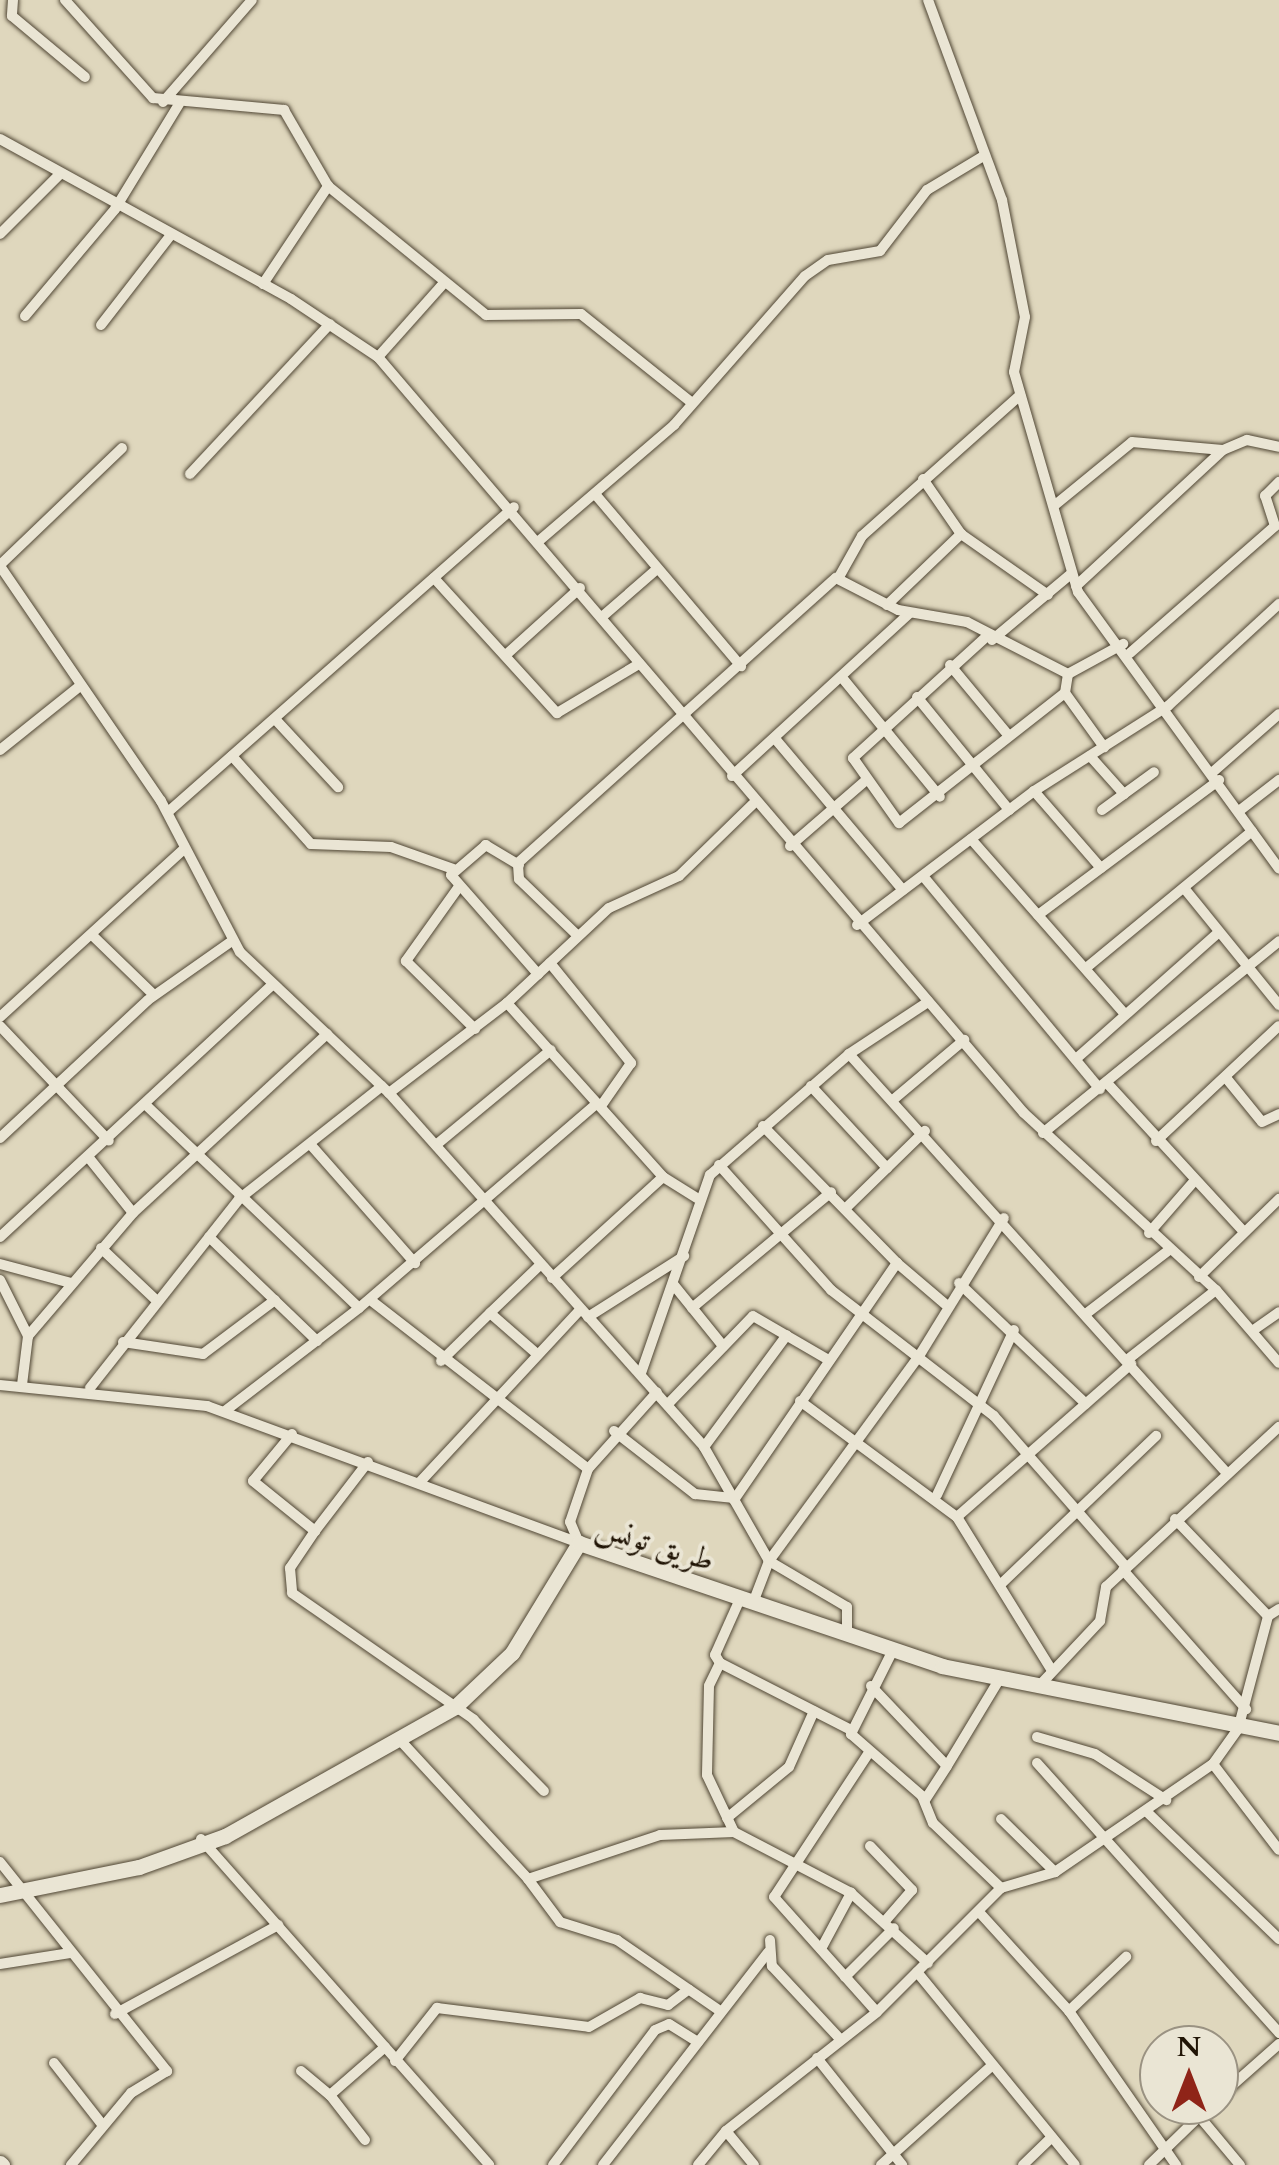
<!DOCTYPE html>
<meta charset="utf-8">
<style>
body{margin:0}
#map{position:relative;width:1279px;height:2165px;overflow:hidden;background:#dfd7bd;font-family:Cardo,Amiri,serif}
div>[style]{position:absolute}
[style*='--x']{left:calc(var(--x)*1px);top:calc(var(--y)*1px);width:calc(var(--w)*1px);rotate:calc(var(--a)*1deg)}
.roads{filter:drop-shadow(0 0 2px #504634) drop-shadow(0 0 2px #504634)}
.street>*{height:10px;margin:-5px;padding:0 5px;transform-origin:5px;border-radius:5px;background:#eae5d4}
.secondary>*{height:15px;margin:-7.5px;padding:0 7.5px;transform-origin:7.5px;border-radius:7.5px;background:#eae5d4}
span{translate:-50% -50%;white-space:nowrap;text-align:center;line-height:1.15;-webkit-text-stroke:8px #eae5d4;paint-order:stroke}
.street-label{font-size:32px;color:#211506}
.north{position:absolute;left:1139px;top:2025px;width:100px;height:100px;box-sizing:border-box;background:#eae5d4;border:2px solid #9a9282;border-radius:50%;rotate:0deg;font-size:28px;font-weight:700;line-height:40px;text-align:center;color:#211506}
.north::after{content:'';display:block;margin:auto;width:35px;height:45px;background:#8f2418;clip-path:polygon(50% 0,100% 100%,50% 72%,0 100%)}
</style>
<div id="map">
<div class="roads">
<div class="street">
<div style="--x:13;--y:0;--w:16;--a:94"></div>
<div style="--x:12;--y:16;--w:95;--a:39.9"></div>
<div style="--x:65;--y:0;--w:132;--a:48.1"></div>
<div style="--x:153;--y:98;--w:132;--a:5.2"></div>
<div style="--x:284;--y:110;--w:88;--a:59.9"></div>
<div style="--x:328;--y:186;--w:204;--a:39.2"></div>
<div style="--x:486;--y:315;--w:95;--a:-0.6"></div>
<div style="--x:581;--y:314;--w:141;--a:38.7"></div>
<div style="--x:928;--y:0;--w:213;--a:69.7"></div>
<div style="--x:1002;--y:200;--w:119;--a:78.9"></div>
<div style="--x:1025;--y:317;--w:56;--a:101.3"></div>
<div style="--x:1014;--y:372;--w:229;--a:73.8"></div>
<div style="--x:1078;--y:592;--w:342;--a:54"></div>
<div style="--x:163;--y:102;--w:135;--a:-48.9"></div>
<div style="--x:0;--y:139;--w:332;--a:28.8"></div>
<div style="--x:291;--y:299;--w:105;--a:33.7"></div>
<div style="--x:378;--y:357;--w:994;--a:49.49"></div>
<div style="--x:1024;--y:1113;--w:261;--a:42.7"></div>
<div style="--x:1216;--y:1290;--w:96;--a:49.2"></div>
<div style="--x:0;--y:234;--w:85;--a:-45"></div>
<div style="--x:263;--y:284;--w:118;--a:-56.4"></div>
<div style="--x:25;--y:316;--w:140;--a:-49.9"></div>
<div style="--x:115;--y:209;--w:123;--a:-58.6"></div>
<div style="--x:101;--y:325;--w:113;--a:-52.2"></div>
<div style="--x:378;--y:357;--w:98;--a:-48.3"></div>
<div style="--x:190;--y:474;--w:205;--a:-47"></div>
<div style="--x:923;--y:479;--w:67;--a:55.4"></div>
<div style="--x:961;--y:534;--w:106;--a:35"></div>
<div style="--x:595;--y:494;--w:226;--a:49.7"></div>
<div style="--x:1055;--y:505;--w:99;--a:-39.3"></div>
<div style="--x:1132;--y:442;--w:91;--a:5"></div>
<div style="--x:540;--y:540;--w:177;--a:-40.6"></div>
<div style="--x:674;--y:425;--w:198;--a:-48.7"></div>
<div style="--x:805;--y:276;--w:28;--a:-35"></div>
<div style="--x:828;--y:260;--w:53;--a:-9.8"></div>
<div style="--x:880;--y:251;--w:77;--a:-52.4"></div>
<div style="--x:927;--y:190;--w:64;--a:-31"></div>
<div style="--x:0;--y:565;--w:169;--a:-43.8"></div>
<div style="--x:0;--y:566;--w:285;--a:55.6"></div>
<div style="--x:161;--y:801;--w:170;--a:62.4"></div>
<div style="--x:240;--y:952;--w:205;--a:43.4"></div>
<div style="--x:389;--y:1093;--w:474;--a:48.3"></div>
<div style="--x:704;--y:1447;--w:131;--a:60.3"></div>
<div style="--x:769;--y:1561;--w:45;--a:110.9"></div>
<div style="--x:839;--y:577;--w:47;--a:-60.7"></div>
<div style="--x:862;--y:536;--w:212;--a:-41.7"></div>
<div style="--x:434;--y:578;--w:183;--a:47.7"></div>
<div style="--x:557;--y:713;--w:96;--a:-30.9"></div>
<div style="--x:1076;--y:586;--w:200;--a:-42.8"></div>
<div style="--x:1223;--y:450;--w:26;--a:-23"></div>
<div style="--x:1247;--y:440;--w:33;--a:12"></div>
<div style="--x:887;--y:605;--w:103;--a:-43.8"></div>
<div style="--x:603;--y:616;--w:70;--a:-41"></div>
<div style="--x:986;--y:637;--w:180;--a:137.7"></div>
<div style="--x:853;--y:758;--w:80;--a:54.7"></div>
<div style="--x:899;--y:823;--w:211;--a:-38.1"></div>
<div style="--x:992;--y:640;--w:103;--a:-39.9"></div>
<div style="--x:508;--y:653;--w:97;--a:-42.1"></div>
<div style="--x:1130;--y:653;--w:193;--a:-41.2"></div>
<div style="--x:1275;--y:526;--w:32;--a:-108"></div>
<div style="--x:1265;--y:496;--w:20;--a:-45"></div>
<div style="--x:950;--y:665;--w:92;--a:50.3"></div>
<div style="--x:1068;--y:674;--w:19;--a:99"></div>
<div style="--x:1065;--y:693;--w:67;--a:54.2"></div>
<div style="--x:844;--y:680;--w:151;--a:50.6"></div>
<div style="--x:917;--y:697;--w:146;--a:50.8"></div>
<div style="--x:275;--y:719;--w:93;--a:47.2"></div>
<div style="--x:777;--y:741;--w:195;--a:49.8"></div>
<div style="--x:0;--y:750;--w:102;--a:-38.7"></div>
<div style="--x:232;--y:756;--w:118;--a:48.1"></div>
<div style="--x:311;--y:844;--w:80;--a:2.1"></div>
<div style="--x:391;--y:847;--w:66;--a:19.5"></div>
<div style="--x:1090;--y:756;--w:51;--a:48.2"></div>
<div style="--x:1124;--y:794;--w:37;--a:-36"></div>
<div style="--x:1214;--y:771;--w:86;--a:-41.2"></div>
<div style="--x:732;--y:776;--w:241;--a:-42.5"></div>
<div style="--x:1034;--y:791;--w:102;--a:49"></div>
<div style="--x:1102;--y:810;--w:27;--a:-36"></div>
<div style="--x:1239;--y:811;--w:51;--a:-37.8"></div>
<div style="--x:168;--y:812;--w:461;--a:-41.4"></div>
<div style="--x:971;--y:839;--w:233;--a:48.7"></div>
<div style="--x:790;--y:846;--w:99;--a:-40.9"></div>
<div style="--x:519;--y:865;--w:39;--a:-149"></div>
<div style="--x:486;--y:845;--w:46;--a:139.4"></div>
<div style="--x:451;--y:875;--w:132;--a:48.7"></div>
<div style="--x:923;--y:876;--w:277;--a:50.3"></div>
<div style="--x:458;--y:888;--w:90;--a:125.5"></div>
<div style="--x:406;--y:961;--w:97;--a:44.6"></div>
<div style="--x:1184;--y:888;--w:151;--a:50.9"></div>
<div style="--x:1038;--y:915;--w:226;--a:-36.7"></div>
<div style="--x:857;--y:925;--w:222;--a:-37.1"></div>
<div style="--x:1034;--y:791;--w:159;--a:-32.4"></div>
<div style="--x:1168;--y:706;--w:151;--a:-42.6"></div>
<div style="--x:92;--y:935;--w:86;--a:44.1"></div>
<div style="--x:578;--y:936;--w:82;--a:-136"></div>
<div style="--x:519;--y:879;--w:16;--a:-94"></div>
<div style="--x:518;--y:863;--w:427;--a:-41.9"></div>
<div style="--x:836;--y:578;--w:70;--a:27.3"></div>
<div style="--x:898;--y:610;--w:70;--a:9.9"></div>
<div style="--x:967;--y:622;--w:114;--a:27.2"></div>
<div style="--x:1068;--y:674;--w:63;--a:-28.6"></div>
<div style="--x:550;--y:963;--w:129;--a:51"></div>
<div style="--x:631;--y:1063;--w:52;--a:124.9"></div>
<div style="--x:1086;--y:968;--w:215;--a:-39.5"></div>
<div style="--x:507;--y:1003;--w:234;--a:48.1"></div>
<div style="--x:663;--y:1177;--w:40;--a:32"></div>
<div style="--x:0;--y:1017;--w:248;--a:-42.4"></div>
<div style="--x:0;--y:1026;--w:158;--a:46.5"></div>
<div style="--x:849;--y:1054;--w:560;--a:47.97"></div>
<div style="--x:1076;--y:1059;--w:190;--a:-41.6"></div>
<div style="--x:1227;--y:1079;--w:55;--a:50.9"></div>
<div style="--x:1262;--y:1122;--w:19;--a:-25"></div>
<div style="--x:1107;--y:1083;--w:202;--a:47.4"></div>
<div style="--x:811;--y:1086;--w:112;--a:47.2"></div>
<div style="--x:389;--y:1093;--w:148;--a:-37.3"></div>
<div style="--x:507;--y:1003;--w:139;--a:-43"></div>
<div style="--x:609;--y:908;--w:77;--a:-24.6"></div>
<div style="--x:679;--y:876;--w:103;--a:-44.2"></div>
<div style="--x:894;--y:1099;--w:92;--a:-40.1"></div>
<div style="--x:148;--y:1107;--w:291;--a:43.6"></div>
<div style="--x:359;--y:1308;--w:314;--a:-40.7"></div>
<div style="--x:763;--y:1126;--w:192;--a:45.6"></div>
<div style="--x:1043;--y:1133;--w:304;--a:-39.1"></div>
<div style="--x:0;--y:1138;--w:202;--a:-43"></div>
<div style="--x:148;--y:1000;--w:103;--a:-35.1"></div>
<div style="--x:1156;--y:1141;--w:168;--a:-43.1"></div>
<div style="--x:310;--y:1144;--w:159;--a:48.6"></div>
<div style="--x:436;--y:1145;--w:149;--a:-39.6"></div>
<div style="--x:89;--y:1158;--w:70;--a:51.3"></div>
<div style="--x:719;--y:1165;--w:168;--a:48.1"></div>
<div style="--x:831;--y:1290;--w:206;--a:37.7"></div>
<div style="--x:994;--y:1416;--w:201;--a:48.8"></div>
<div style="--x:847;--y:1207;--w:109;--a:-44.3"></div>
<div style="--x:1149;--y:1233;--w:70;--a:-49"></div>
<div style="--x:0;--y:1237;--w:369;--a:-42.8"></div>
<div style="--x:209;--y:1237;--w:150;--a:43.9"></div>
<div style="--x:101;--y:1248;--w:77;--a:43.4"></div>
<div style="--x:0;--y:1264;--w:73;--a:15"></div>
<div style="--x:1199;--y:1277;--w:112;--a:-44.3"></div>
<div style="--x:552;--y:1278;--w:150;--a:-42.3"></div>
<div style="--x:0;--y:1280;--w:63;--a:63.4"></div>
<div style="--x:28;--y:1336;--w:49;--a:97"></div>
<div style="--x:959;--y:1283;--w:175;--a:43.6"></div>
<div style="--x:673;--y:1284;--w:80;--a:51.1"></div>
<div style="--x:373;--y:1302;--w:272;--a:37.8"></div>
<div style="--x:692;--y:1308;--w:181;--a:-39.8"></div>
<div style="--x:1087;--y:1313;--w:103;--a:-37.5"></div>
<div style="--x:588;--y:1317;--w:114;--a:-32.4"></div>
<div style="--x:1255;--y:1329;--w:29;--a:-35"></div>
<div style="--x:28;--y:1336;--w:162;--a:-49.5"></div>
<div style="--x:133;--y:1213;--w:264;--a:-42.7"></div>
<div style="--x:123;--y:1342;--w:81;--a:8.5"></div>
<div style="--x:203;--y:1354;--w:90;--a:-36.9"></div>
<div style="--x:537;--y:1354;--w:62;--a:-138.9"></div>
<div style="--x:490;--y:1313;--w:69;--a:-43.8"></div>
<div style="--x:1127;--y:1360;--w:113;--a:-38.2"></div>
<div style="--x:441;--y:1361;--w:69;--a:-44.4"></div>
<div style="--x:641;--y:1373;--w:210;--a:-70.8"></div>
<div style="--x:710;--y:1175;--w:184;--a:-41"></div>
<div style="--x:849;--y:1054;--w:95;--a:-33.4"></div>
<div style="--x:0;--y:1385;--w:208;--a:5.8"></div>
<div style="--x:207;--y:1406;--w:396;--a:20.2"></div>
<div style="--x:90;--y:1388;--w:241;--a:-51.7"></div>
<div style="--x:239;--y:1199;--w:182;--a:-38.3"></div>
<div style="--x:800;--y:1401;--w:195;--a:36.5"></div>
<div style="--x:957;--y:1517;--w:181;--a:58.3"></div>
<div style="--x:668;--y:1404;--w:122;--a:-46"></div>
<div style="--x:753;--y:1316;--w:86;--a:30.2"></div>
<div style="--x:225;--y:1411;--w:169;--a:-37.5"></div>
<div style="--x:614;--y:1431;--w:103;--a:37.9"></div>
<div style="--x:695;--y:1494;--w:37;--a:6"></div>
<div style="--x:292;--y:1434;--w:61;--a:129.7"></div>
<div style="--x:253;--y:1481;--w:80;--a:38.9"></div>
<div style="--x:315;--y:1531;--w:45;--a:124"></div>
<div style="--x:290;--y:1568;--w:25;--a:85"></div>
<div style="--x:292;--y:1593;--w:221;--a:34.8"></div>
<div style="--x:473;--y:1719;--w:101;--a:45.4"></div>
<div style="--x:704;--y:1447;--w:139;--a:-53.5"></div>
<div style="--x:420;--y:1482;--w:236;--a:-47.1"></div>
<div style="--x:937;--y:1495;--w:182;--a:-65"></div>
<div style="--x:734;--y:1500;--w:288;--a:-55.5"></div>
<div style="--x:897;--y:1263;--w:63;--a:40.5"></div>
<div style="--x:957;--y:1517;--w:232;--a:-41.3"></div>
<div style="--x:1175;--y:1519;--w:134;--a:46.2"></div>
<div style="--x:315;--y:1531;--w:87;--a:-52.5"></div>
<div style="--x:579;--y:1543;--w:23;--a:-113"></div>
<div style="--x:570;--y:1522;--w:56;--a:-71.2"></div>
<div style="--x:588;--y:1469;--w:103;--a:-48.1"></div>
<div style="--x:1123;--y:1570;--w:186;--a:48.5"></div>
<div style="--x:1000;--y:1585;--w:216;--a:-43.7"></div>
<div style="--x:740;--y:1599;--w:61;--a:114.1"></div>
<div style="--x:715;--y:1655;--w:9;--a:58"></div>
<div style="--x:720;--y:1663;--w:145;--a:27.1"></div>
<div style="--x:847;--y:1636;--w:29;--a:-90"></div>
<div style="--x:847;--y:1607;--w:91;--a:-149.5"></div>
<div style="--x:769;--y:1561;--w:254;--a:-53.8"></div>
<div style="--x:919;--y:1356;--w:162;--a:-58.4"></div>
<div style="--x:892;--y:1652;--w:92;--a:116.6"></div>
<div style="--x:851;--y:1734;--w:94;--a:41.1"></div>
<div style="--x:922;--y:1796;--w:29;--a:68"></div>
<div style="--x:933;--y:1823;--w:94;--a:43.7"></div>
<div style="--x:720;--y:1663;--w:25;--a:116"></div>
<div style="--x:709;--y:1686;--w:89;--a:91.3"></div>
<div style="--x:707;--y:1775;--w:63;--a:64.7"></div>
<div style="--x:1040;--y:1685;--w:88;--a:-46.8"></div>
<div style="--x:1100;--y:1621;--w:35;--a:-80"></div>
<div style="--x:1106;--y:1587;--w:236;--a:-42.8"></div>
<div style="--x:871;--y:1686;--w:110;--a:46.5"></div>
<div style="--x:947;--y:1766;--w:103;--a:-58.9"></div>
<div style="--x:1037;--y:1737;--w:60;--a:16.3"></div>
<div style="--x:1095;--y:1754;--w:85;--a:32.9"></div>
<div style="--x:399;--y:1739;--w:190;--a:47.3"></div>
<div style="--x:528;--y:1879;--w:139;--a:-18.4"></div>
<div style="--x:660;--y:1835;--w:74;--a:-2.3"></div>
<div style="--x:734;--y:1832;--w:132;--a:27.5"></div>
<div style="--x:851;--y:1893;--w:104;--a:42.3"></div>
<div style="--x:868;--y:1754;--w:171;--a:123.3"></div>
<div style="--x:774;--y:1897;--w:154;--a:48.2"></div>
<div style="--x:1037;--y:1763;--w:363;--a:48.1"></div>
<div style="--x:1213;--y:1764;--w:108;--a:52.5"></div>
<div style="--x:925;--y:1800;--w:40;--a:-57.1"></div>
<div style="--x:1148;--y:1813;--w:182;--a:43.9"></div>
<div style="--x:727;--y:1818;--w:80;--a:-39.4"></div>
<div style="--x:789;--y:1767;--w:61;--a:-65.9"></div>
<div style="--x:1001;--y:1819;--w:76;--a:44.5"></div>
<div style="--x:201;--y:1839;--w:435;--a:48.5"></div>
<div style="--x:870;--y:1846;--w:61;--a:46.3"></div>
<div style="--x:912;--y:1890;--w:40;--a:131"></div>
<div style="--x:0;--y:1862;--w:268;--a:51.4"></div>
<div style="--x:167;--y:2071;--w:42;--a:148.6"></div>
<div style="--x:131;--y:2093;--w:94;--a:129.8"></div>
<div style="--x:528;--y:1879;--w:54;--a:53.3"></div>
<div style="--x:560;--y:1922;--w:60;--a:17.5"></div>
<div style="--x:617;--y:1940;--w:125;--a:34.6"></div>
<div style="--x:979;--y:1912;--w:134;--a:47.7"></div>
<div style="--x:1069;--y:2011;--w:188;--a:55.2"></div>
<div style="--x:770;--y:1940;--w:26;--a:86"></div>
<div style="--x:772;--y:1966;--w:101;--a:47"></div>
<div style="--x:821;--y:1949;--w:64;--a:-61.8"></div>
<div style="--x:0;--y:1964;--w:71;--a:-8.9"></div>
<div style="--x:917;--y:1972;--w:249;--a:50.7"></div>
<div style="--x:845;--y:1977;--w:69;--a:-45"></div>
<div style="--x:1069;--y:2011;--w:79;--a:-43.5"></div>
<div style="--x:115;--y:2014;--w:186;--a:-28.6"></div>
<div style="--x:817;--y:2058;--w:137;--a:51.5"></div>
<div style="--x:395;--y:2061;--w:68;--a:-51.6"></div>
<div style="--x:437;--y:2008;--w:153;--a:7.1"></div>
<div style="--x:589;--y:2027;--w:59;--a:-29.6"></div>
<div style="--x:640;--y:1998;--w:29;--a:14"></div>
<div style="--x:668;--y:2005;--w:26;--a:-37"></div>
<div style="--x:54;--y:2063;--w:76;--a:51.9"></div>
<div style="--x:301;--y:2071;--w:38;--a:40"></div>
<div style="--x:330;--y:2095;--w:73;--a:-41.1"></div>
<div style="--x:330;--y:2095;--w:57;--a:52.1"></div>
<div style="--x:1219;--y:2097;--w:80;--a:-41.5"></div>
<div style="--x:1199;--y:2116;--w:64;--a:50.1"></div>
<div style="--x:726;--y:2131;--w:44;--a:50.5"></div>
<div style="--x:553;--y:2165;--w:169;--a:-52.9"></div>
<div style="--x:655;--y:2030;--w:15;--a:-23"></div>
<div style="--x:669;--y:2024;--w:34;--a:32"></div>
<div style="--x:603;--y:2165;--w:269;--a:-52.2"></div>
<div style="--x:698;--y:2165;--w:44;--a:-50.5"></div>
<div style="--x:726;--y:2131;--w:192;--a:-38.2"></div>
<div style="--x:877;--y:2012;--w:175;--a:-45"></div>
<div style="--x:1001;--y:1888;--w:56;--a:-16.5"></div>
<div style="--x:1055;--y:1872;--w:191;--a:-34.4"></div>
<div style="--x:1213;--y:1764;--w:43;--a:-54.5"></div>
<div style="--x:1238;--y:1729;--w:117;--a:-75.1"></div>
<div style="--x:1268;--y:1616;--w:13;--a:-32"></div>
<div style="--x:881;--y:2165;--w:145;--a:-41.9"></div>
<div style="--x:1023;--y:2165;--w:39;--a:-44"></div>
<div style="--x:1149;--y:2165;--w:86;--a:-44.1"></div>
</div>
<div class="secondary">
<div style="--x:0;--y:1895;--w:142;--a:-11.4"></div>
<div style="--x:139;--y:1867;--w:91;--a:-19.8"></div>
<div style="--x:225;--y:1836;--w:264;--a:-29.3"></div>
<div style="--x:455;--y:1707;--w:79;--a:-43.5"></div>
<div style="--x:512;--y:1653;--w:129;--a:-58.7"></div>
<div style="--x:579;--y:1543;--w:383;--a:18.7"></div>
<div style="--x:942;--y:1666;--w:344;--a:11.2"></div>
<div style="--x:0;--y:2163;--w:3;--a:45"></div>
</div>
</div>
<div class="street-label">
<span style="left:655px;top:1544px;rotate:17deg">طريق تونس</span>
</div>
<div class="north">N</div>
</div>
